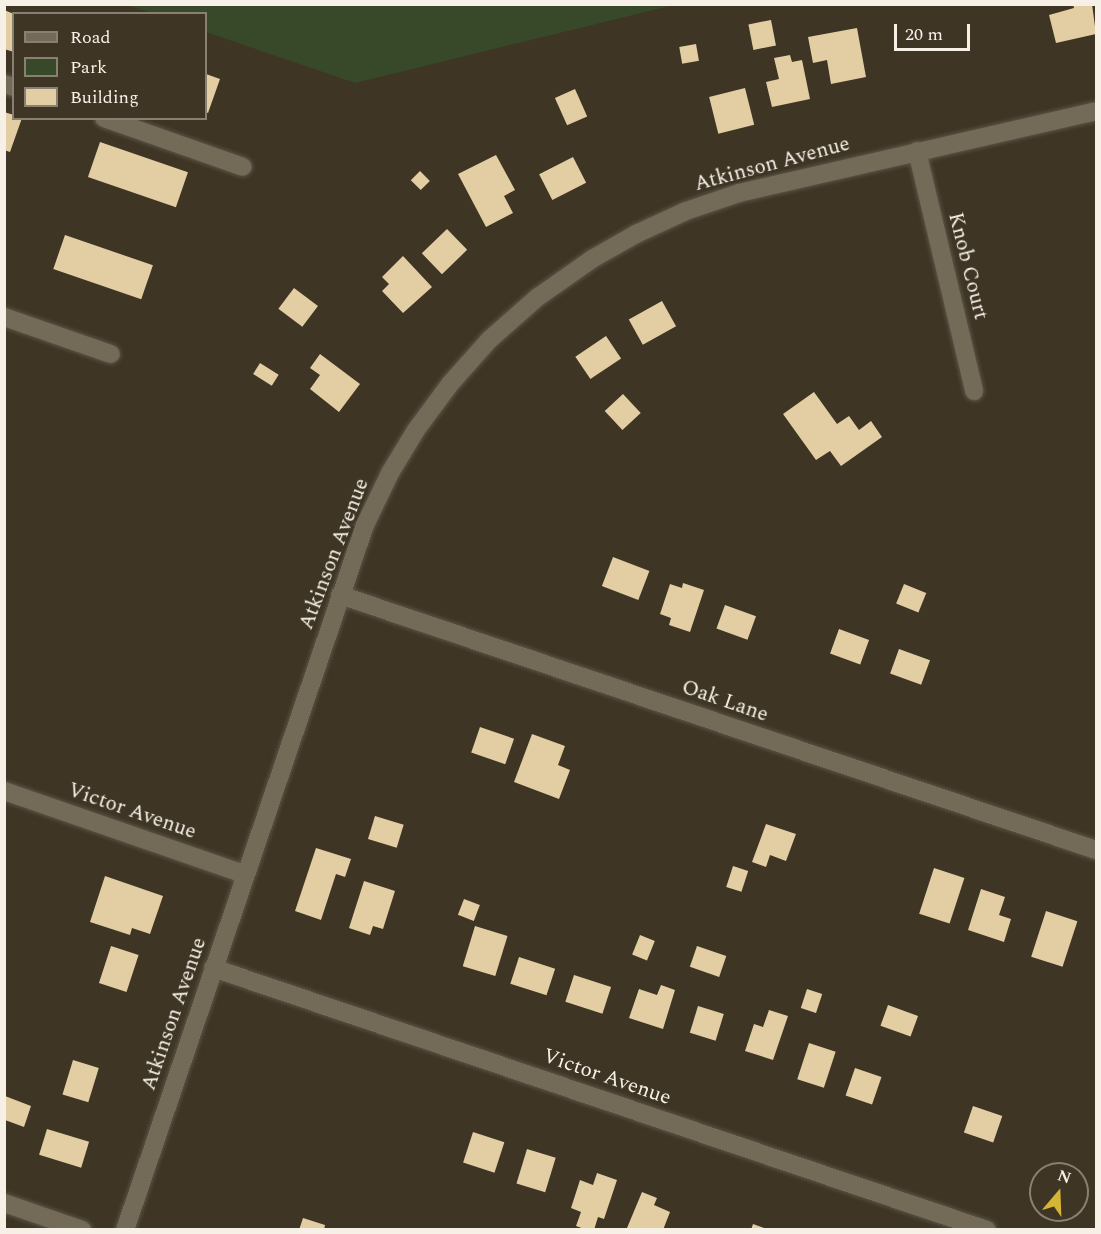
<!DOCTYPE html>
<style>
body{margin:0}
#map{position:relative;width:1101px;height:1234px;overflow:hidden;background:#3e3525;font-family:Spectral,serif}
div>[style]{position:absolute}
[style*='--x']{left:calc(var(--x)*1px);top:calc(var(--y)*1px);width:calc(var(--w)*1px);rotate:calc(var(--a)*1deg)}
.green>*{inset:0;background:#374929}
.building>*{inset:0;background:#e3cea4;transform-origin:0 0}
.roads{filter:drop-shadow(0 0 2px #5b5445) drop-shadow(0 0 2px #5b5445)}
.minor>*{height:18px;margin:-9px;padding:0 9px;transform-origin:9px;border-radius:9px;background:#736a58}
span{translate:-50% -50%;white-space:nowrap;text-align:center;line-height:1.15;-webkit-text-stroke:6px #3e3525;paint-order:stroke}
.street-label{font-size:21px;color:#f6f0e6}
.frame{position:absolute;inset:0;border:6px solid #f6f0e6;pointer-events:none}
.legend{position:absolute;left:12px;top:12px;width:195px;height:108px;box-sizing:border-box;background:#3e3525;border:2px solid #888072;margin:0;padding:8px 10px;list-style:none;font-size:18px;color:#f6f0e6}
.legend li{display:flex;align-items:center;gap:12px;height:30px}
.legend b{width:30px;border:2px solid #888072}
.north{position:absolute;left:1029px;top:1162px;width:60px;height:60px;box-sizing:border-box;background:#3e3525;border:2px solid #888072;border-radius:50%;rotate:19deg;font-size:16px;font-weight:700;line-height:24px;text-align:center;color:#f6f0e6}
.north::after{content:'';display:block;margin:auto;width:21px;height:27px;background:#d5b534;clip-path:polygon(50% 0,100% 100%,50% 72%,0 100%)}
.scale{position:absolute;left:894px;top:24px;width:76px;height:27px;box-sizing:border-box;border:3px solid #f6f0e6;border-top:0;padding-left:8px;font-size:18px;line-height:21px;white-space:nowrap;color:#f6f0e6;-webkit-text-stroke:4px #3e3525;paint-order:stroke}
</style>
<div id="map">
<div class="green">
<div style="clip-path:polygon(126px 5px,674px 5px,355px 83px,206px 32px,206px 14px,152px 13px)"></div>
</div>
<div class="building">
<div style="clip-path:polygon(1073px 4px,1092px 4px,1096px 34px,1056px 43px,1049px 15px,1074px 8px)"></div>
<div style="clip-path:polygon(4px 10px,14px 14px,14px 52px,4px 49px)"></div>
<div style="left:771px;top:20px;width:26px;height:23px;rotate:79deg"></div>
<div style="clip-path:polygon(857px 28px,866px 77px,831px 84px,827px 60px,813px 63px,808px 37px)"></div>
<div style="left:696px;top:44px;width:17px;height:17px;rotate:80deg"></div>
<div style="clip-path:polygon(790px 55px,792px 62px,802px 60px,810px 99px,772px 107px,766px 82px,779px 79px,774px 58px)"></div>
<div style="clip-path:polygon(206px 74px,220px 79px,208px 113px,206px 112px)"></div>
<div style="left:745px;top:88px;width:38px;height:37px;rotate:76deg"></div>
<div style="left:575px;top:89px;width:30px;height:22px;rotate:66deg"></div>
<div style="clip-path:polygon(4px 112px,14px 115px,14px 118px,22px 118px,10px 152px,4px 150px)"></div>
<div style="left:100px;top:142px;width:93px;height:37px;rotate:19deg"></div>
<div style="clip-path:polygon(496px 155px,515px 190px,504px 196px,513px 213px,486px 227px,458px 174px)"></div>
<div style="left:573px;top:157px;width:29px;height:38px;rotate:63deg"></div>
<div style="left:420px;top:171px;width:14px;height:13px;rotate:45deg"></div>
<div style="left:447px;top:229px;width:29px;height:35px;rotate:46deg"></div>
<div style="left:65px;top:235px;width:93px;height:36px;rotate:19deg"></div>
<div style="clip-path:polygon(403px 256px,432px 287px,403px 313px,382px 291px,389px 284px,382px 277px)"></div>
<div style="left:294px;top:288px;width:30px;height:26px;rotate:37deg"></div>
<div style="left:662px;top:301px;width:29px;height:38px;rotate:61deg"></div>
<div style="left:606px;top:336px;width:27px;height:37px;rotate:56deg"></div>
<div style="clip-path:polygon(320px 354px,360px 384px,339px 412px,310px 389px,320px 375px,310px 368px)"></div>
<div style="left:260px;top:363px;width:22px;height:13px;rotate:32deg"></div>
<div style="clip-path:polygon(814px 392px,837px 424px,849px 416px,859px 430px,871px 421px,882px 437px,841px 466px,830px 451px,816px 460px,783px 414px)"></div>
<div style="left:623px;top:394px;width:26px;height:25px;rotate:47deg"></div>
<div style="left:613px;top:557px;width:39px;height:31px;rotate:21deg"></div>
<div style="clip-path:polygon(683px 583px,704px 590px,690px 632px,669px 625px,671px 618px,660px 614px,670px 584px,682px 588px)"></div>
<div style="left:904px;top:584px;width:24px;height:21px;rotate:22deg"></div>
<div style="left:725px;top:605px;width:33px;height:25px;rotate:20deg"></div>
<div style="left:839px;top:629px;width:32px;height:26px;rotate:20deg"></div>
<div style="left:899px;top:649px;width:33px;height:26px;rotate:20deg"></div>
<div style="left:480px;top:727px;width:36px;height:27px;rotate:19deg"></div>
<div style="clip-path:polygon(532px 734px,565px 746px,558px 765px,570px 770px,559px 799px,514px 782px)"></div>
<div style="left:375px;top:816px;width:30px;height:24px;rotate:17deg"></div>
<div style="clip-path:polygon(766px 824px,796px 834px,786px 861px,770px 855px,766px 867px,752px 862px)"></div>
<div style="clip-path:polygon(316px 848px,351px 859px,345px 877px,336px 874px,321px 920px,295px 911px)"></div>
<div style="left:733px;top:866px;width:16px;height:22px;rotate:18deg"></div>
<div style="left:934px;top:868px;width:32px;height:48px;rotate:18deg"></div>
<div style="clip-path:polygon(105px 876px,163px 896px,150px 934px,132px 928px,130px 935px,90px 922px)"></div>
<div style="clip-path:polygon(364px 881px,395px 891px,383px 929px,373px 926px,370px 935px,349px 928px)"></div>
<div style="clip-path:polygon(981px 889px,1005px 897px,999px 915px,1011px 919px,1004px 942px,968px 930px)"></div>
<div style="left:464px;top:899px;width:17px;height:17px;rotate:21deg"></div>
<div style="left:1046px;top:911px;width:33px;height:48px;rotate:18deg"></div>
<div style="left:475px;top:926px;width:34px;height:42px;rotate:17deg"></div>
<div style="left:640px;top:935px;width:16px;height:21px;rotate:22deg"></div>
<div style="left:111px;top:946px;width:29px;height:39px;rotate:18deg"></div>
<div style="left:697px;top:946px;width:31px;height:22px;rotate:19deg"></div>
<div style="left:519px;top:957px;width:38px;height:28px;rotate:18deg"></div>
<div style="left:574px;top:975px;width:39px;height:28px;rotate:18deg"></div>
<div style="clip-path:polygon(661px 985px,675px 990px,663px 1029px,629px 1018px,639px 989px,657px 995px)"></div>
<div style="left:807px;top:989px;width:16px;height:20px;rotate:18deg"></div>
<div style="left:888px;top:1005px;width:32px;height:22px;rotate:20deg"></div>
<div style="left:698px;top:1006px;width:27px;height:28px;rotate:17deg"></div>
<div style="clip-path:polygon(769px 1010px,788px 1016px,773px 1060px,745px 1051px,754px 1024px,763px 1027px)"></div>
<div style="left:809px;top:1043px;width:28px;height:38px;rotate:18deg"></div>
<div style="left:73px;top:1060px;width:27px;height:36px;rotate:17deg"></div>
<div style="left:855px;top:1068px;width:28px;height:29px;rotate:19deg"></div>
<div style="clip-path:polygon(5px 1096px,31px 1106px,24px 1127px,5px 1120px)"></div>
<div style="left:973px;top:1106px;width:31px;height:28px;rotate:19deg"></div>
<div style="left:47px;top:1129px;width:44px;height:27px;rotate:17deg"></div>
<div style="left:473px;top:1132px;width:33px;height:32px;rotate:18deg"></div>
<div style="left:527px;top:1149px;width:30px;height:36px;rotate:17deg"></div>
<div style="clip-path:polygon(597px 1173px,617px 1180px,604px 1219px,598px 1217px,594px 1230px,587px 1230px,576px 1226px,581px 1212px,571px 1208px,580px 1180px,593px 1185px)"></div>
<div style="clip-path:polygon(642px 1192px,657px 1198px,654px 1205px,670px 1212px,663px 1230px,627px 1228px)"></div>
<div style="clip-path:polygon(303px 1218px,325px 1225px,324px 1230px,299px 1230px)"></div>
<div style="clip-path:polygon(753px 1224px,767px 1229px,767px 1230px,751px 1230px)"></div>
</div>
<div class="roads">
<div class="minor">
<div style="--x:4;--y:84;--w:10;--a:17"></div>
<div style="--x:104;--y:118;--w:147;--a:19.4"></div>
<div style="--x:917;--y:151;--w:247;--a:76.6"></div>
<div style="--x:4;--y:317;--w:113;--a:19.1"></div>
<div style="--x:340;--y:595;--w:798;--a:18.64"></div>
<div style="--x:4;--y:791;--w:254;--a:19.1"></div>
<div style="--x:213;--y:968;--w:817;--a:18.7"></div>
<div style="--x:4;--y:1203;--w:83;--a:19.1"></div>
<div style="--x:125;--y:1230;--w:745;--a:-71.2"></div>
<div style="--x:365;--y:525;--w:58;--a:-64.3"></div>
<div style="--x:390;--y:473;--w:50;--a:-58.8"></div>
<div style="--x:416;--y:430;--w:57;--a:-53.5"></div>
<div style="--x:450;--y:384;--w:59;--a:-48.4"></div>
<div style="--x:489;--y:340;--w:65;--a:-41.3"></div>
<div style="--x:538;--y:297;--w:66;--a:-35.1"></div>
<div style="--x:592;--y:259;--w:51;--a:-29.6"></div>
<div style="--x:636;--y:234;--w:55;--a:-24.7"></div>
<div style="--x:686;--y:211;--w:56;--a:-18.8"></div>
<div style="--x:739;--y:193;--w:366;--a:-12.9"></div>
</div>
</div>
<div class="street-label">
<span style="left:772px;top:164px;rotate:-15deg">Atkinson Avenue</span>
<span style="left:968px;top:266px;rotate:76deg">Knob Court</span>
<span style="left:334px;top:554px;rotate:-69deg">Atkinson Avenue</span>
<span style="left:725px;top:701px;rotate:19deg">Oak Lane</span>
<span style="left:132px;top:811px;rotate:19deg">Victor Avenue</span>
<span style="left:174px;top:1014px;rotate:-71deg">Atkinson Avenue</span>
<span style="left:607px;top:1077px;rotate:19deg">Victor Avenue</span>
</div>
<div class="frame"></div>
<ul class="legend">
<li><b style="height:8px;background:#736a58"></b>Road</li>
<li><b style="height:16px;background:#374929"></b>Park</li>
<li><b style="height:16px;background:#e3cea4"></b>Building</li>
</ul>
<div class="north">N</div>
<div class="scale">20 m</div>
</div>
